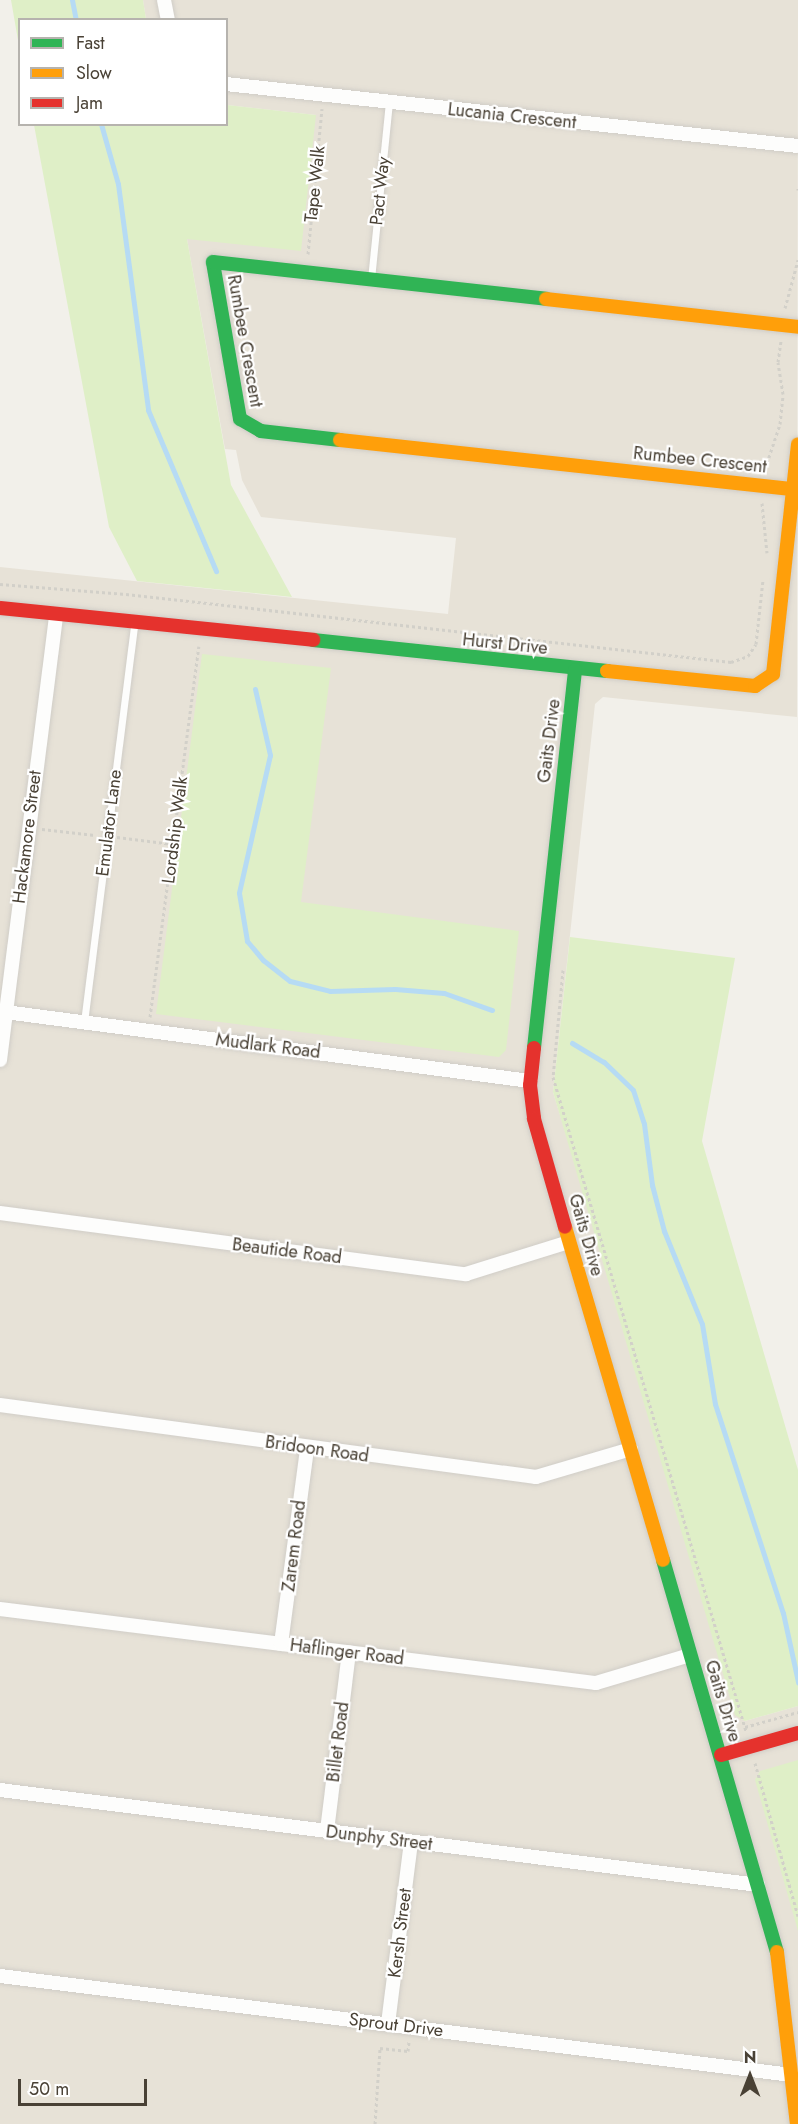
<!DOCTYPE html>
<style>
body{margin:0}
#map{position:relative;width:798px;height:2124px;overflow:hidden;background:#f2f0ea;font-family:Jost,sans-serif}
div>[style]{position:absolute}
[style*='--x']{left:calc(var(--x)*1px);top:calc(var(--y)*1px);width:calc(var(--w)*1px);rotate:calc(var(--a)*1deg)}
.residential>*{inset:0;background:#e7e2d7}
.green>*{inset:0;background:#dfefc7}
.stream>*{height:5px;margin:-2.5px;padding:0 2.5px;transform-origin:2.5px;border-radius:2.5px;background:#b6dbf4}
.path>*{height:3px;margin-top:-1.5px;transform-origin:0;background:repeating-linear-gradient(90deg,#d2d0c9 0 3px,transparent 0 6px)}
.roads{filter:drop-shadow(0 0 2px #d0cdc7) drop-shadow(0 0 2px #d0cdc7)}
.lane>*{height:7px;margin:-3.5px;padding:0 3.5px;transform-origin:3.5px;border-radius:3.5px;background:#fdfdfc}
.street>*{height:14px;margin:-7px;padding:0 7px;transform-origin:7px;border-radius:7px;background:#fdfdfc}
.fast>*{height:14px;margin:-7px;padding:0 7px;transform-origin:7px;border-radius:7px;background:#30b455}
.slow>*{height:14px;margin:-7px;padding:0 7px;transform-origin:7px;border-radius:7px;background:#ff9f0a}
.jam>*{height:14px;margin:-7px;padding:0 7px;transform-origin:7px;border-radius:7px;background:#e5322d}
span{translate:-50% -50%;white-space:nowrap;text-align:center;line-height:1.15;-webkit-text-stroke:4.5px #fff;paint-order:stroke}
.street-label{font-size:18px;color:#494135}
.legend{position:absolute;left:18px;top:18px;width:210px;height:108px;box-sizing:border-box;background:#fff;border:2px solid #b6b3ae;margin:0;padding:8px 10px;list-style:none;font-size:18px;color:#494135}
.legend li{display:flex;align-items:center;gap:12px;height:30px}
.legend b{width:30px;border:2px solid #b6b3ae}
.north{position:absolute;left:720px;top:2046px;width:60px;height:60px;-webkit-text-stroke:4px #fff;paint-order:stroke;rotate:0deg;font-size:16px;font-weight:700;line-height:24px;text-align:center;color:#494135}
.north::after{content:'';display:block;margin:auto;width:21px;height:27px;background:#494135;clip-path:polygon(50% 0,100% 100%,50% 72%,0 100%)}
.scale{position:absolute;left:18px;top:2079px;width:129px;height:27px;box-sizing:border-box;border:3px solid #494135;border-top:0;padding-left:8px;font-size:18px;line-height:21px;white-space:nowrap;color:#494135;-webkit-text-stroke:4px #fff;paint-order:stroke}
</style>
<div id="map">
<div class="residential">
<div style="clip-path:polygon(143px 0,798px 0,797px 717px,603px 697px,595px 704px,553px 1092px,745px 1721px,798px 1706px,798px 2124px,0 2124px,0 567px,448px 614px,456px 538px,261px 517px,242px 480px,236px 450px,225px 449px,187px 239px,316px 115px,227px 105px,226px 20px,146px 19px)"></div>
</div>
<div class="green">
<div style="clip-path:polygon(11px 0,143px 0,146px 19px,20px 20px,19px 46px)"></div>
<div style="clip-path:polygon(227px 105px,316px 115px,301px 251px,187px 239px,231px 485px,292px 597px,137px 581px,109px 527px,34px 125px,226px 124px)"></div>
<div style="clip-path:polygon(202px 654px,331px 668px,301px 902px,519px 931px,506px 1050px,499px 1057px,156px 1014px)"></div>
<div style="clip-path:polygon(570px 937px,735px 958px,702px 1141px,798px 1470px,798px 1706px,745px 1721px,735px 1715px,553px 1092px)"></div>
<div style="clip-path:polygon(798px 1760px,798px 1931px,755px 1780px,760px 1771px)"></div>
</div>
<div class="stream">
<div style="--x:72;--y:0;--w:20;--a:79"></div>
<div style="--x:101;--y:124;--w:62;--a:74.2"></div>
<div style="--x:118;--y:184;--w:228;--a:82.4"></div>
<div style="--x:148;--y:410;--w:175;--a:67.1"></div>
<div style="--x:255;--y:689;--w:68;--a:77.2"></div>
<div style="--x:270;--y:755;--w:141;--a:102.7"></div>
<div style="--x:239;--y:893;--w:49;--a:80.5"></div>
<div style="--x:247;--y:941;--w:25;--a:50"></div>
<div style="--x:263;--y:960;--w:34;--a:38"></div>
<div style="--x:290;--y:981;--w:41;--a:14"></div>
<div style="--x:330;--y:991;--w:65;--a:-1.8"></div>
<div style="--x:395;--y:989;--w:49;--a:4.7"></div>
<div style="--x:444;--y:993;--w:51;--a:19.5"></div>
<div style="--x:572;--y:1043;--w:37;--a:31"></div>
<div style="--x:604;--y:1062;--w:40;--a:44"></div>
<div style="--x:633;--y:1090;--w:36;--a:72"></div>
<div style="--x:644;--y:1124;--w:62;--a:82.5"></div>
<div style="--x:652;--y:1185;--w:48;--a:75.4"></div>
<div style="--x:664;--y:1231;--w:100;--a:67.8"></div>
<div style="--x:702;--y:1324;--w:81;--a:80.8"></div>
<div style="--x:715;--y:1404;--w:220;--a:72"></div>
<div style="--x:783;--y:1613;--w:71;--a:77.7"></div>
</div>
<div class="path">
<div style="--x:798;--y:188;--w:2;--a:90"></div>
<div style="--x:308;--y:254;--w:146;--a:-84.5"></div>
<div style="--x:785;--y:308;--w:50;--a:-74.8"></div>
<div style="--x:765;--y:469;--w:47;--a:-71.6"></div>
<div style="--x:780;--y:424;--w:30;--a:-84"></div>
<div style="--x:783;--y:394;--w:32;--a:-99"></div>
<div style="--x:778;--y:362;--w:21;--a:-82"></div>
<div style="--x:762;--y:503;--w:50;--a:84.3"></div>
<div style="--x:0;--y:584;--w:126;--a:4.5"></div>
<div style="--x:126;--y:594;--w:609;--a:6.41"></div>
<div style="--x:731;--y:662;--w:18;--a:-19"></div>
<div style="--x:748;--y:656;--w:14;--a:-56"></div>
<div style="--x:756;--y:644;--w:64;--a:-83.8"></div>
<div style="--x:42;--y:829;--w:53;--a:6.5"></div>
<div style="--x:117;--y:837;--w:56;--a:7.1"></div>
<div style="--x:563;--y:970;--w:107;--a:95.3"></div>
<div style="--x:553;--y:1077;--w:682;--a:73.56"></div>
<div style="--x:150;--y:1017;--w:374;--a:-82.5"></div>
<div style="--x:745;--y:1727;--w:55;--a:-15.8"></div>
<div style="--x:755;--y:1763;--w:159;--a:74.3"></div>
<div style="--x:375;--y:2124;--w:76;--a:-86.2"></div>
<div style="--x:380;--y:2048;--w:28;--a:6"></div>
<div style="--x:408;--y:2051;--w:10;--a:-84"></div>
</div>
<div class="roads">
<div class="lane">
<div style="--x:371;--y:279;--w:178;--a:-84.2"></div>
<div style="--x:84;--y:1022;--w:401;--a:-82.8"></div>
</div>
<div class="street">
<div style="--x:164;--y:0;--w:20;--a:79"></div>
<div style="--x:226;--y:84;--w:575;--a:6.19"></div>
<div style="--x:5;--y:1012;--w:530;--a:7.49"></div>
<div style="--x:0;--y:1060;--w:449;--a:-82.8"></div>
<div style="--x:0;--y:1213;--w:470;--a:7.5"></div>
<div style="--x:466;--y:1274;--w:108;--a:-17.3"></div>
<div style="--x:0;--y:1405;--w:541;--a:7.65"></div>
<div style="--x:536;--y:1477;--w:99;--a:-16.4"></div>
<div style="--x:0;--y:1609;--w:601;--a:7.08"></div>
<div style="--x:596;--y:1683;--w:98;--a:-16.6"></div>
<div style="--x:281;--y:1644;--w:198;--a:-82.4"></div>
<div style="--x:0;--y:1790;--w:764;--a:7.14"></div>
<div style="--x:327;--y:1831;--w:180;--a:-83"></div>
<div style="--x:0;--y:1976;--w:798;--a:7.13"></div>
<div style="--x:388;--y:2024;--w:183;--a:-82.8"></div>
</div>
<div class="fast">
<div style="--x:340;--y:440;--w:80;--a:-173.5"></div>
<div style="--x:261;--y:431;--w:24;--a:-150"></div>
<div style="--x:240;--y:419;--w:159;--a:-99.8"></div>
<div style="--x:213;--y:262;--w:335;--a:6.3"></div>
<div style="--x:313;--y:640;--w:296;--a:6"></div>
<div style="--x:534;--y:1048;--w:380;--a:-83.8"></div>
<div style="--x:663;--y:1560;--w:408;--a:73.8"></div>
</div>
<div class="slow">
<div style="--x:546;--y:299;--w:254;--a:6.3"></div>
<div style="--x:340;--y:440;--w:456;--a:6.2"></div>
<div style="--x:607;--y:671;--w:149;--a:5.8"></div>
<div style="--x:755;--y:686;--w:22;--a:-34"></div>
<div style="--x:773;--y:674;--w:231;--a:-83.8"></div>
<div style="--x:565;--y:1227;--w:347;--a:73.6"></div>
<div style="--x:777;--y:1952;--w:173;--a:83.4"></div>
</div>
<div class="jam">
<div style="--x:0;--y:608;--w:315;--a:5.8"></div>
<div style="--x:534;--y:1048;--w:37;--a:96"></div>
<div style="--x:530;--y:1085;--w:34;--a:83"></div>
<div style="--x:534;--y:1119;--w:112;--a:74"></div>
<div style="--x:721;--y:1755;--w:80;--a:-15.9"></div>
</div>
</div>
<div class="street-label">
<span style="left:512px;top:116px;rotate:6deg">Lucania Crescent</span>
<span style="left:315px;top:184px;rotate:-84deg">Tape Walk</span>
<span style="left:380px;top:191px;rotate:-84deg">Pact Way</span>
<span style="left:245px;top:341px;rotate:80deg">Rumbee Crescent</span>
<span style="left:700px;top:460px;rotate:6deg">Rumbee Crescent</span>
<span style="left:505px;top:644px;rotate:6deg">Hurst Drive</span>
<span style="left:549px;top:741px;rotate:-83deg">Gaits Drive</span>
<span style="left:109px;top:823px;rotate:-83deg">Emulator Lane</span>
<span style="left:175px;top:830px;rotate:-83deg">Lordship Walk</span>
<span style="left:27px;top:837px;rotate:-83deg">Hackamore Street</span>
<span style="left:268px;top:1046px;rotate:7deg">Mudlark Road</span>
<span style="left:586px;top:1235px;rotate:74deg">Gaits Drive</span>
<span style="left:287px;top:1251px;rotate:7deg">Beautide Road</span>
<span style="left:317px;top:1449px;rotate:8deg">Bridoon Road</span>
<span style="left:294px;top:1546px;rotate:-83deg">Zarem Road</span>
<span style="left:347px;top:1652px;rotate:7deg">Haflinger Road</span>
<span style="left:723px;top:1701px;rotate:73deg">Gaits Drive</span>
<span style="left:338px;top:1742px;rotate:-83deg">Billet Road</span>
<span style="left:379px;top:1838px;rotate:7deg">Dunphy Street</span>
<span style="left:400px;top:1933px;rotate:-83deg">Kersh Street</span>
<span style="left:396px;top:2025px;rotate:7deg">Sprout Drive</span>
</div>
<ul class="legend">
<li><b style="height:8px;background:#30b455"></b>Fast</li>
<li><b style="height:8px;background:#ff9f0a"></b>Slow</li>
<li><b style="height:8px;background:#e5322d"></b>Jam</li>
</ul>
<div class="north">N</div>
<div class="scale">50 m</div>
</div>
